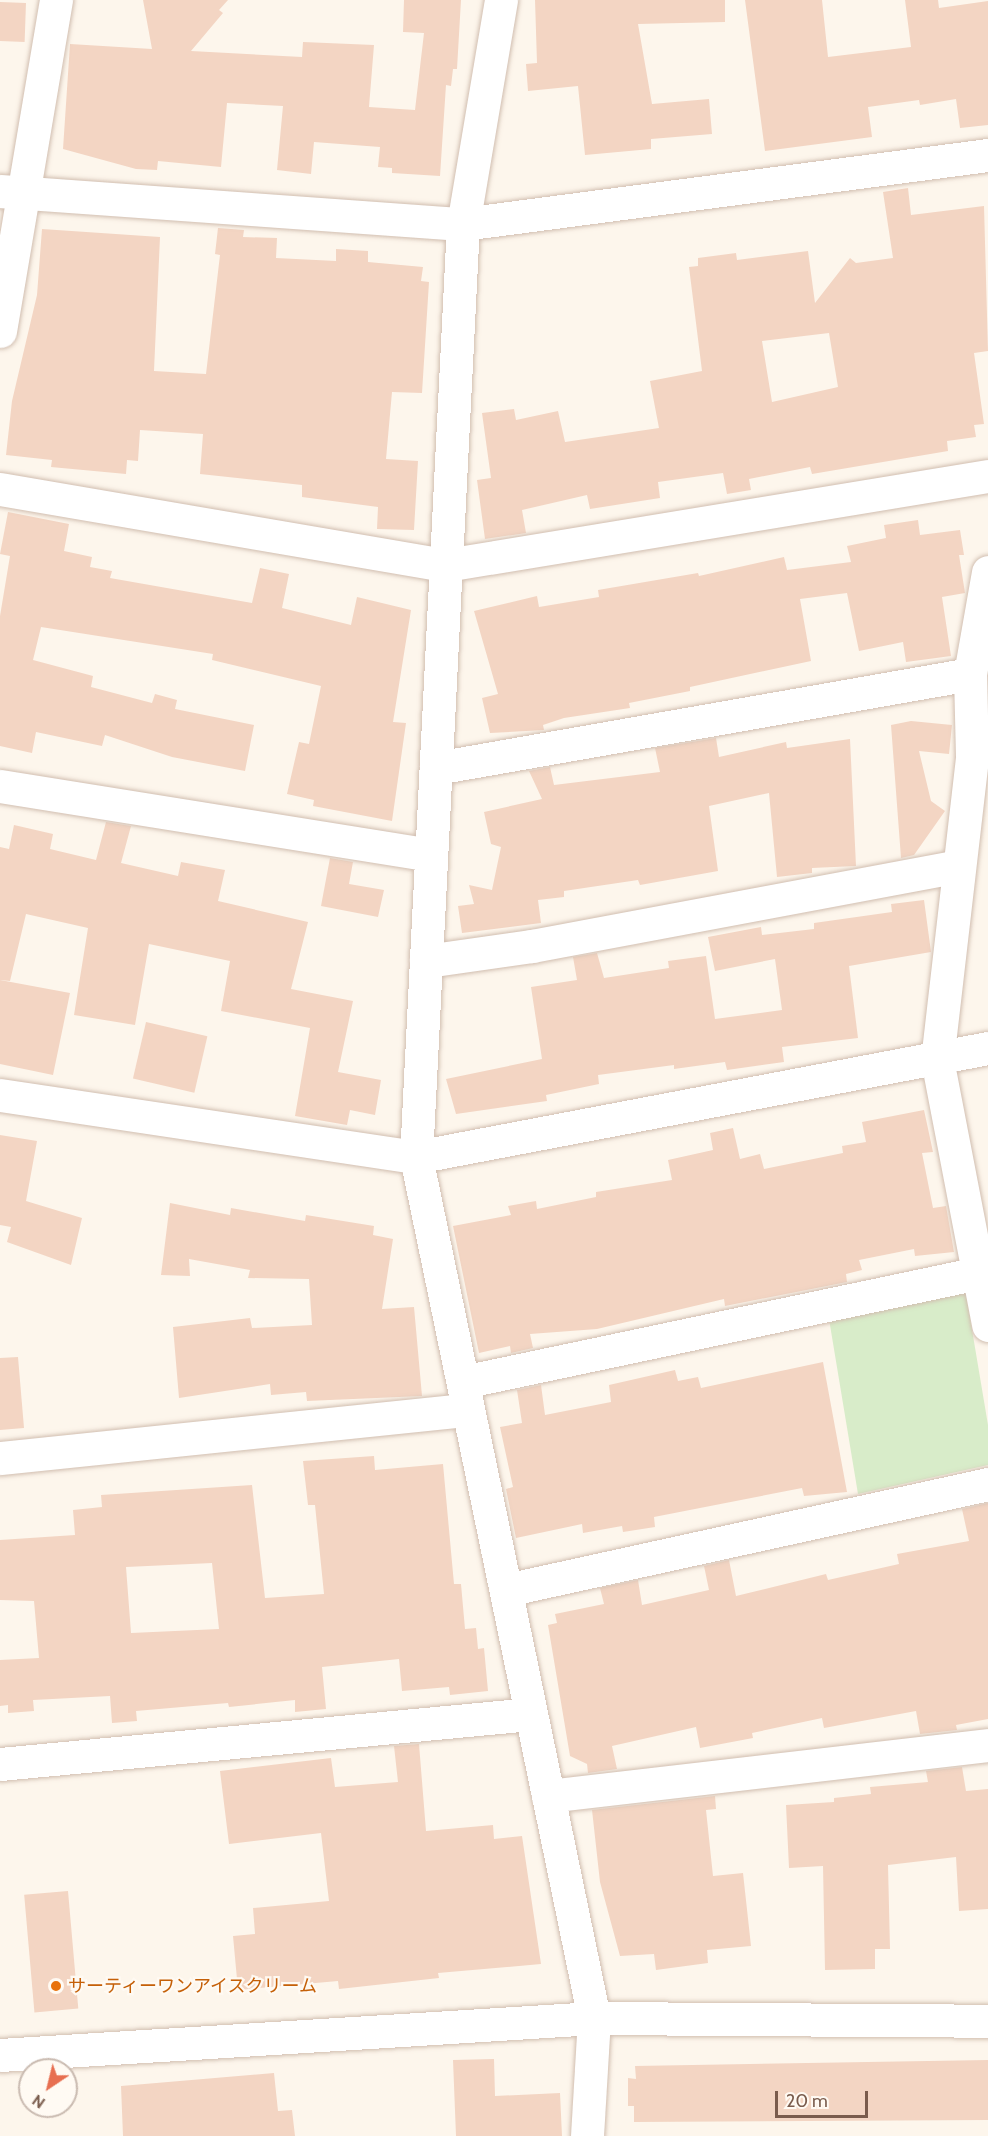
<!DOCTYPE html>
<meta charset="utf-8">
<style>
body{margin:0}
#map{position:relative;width:988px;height:2136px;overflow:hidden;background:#fdf6ec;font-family:Cabin,"Noto Sans JP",sans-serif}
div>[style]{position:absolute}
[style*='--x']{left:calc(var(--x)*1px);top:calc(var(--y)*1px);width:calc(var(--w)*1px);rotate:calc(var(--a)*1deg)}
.green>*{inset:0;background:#d8ecc9}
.building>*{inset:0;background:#f3d5c3;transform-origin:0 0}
.roads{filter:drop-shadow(0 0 2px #d1beb0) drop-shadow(0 0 2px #d1beb0)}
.minor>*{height:33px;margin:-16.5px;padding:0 16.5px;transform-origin:16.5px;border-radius:16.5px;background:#fff}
.tertiary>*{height:33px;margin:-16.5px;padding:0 16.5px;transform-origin:16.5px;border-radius:16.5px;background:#fff}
.dots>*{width:16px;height:16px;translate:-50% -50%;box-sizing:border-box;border:3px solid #fffaf3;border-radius:50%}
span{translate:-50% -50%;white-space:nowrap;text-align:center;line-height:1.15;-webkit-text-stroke:4.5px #fffaf3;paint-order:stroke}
.food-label{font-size:18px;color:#c56008}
.left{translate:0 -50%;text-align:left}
.north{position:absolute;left:18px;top:2058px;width:60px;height:60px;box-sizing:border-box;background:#fffaf3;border:2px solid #cabbb1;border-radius:50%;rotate:215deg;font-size:16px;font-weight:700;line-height:24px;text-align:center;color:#7a5c4d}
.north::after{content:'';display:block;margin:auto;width:21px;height:27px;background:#e76f51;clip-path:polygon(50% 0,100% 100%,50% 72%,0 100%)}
.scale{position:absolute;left:775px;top:2091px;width:93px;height:27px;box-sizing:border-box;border:3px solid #7a5c4d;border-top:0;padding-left:8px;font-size:18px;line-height:21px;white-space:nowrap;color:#7a5c4d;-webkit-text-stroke:4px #fffaf3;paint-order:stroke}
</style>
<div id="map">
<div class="green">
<div style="clip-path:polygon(965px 1288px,988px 1425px,988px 1465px,858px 1494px,829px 1319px)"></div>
</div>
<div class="building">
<div style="clip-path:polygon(143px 0,228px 0,219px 10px,223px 13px,191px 51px,302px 57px,303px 42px,374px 45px,369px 107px,415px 110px,424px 33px,403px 32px,404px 0,461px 0,457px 69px,453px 69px,451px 86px,446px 85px,440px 176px,392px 173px,392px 168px,378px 167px,380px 147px,314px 142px,311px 174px,277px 170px,283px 106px,227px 103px,221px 167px,158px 161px,157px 170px,136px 169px,63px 149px,70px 44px,152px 49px)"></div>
<div style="clip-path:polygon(535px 0,725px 0,725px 22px,638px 24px,652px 104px,709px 99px,712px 134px,651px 139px,651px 149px,585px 155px,578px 86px,528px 91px,526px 64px,537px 63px)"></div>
<div style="clip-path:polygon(745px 0,822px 0,828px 57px,911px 47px,905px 0,938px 0,939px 8px,988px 1px,988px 125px,960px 128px,956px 99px,920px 105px,919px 100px,868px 107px,872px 137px,765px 151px)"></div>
<div style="left:0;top:2px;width:26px;height:39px;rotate:2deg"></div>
<div style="clip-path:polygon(evenodd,908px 188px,911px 215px,984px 206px,988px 351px,974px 353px,984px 424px,974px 425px,976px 437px,947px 441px,948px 451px,812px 474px,810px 467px,749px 479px,751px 490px,727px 494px,723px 473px,658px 482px,660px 498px,590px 509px,587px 495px,522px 510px,526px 533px,485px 539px,477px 480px,491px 478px,482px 413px,514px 409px,516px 420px,558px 411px,565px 442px,659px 428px,650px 381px,702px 371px,689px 267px,698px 266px,698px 258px,736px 253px,737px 260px,808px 251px,815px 303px,850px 258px,856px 263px,893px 258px,883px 192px,908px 188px,829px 333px,838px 387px,772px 402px,762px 341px,829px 333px)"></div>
<div style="clip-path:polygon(218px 228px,244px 230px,243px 237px,277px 238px,276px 258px,336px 261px,336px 249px,368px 251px,368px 262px,423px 267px,421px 281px,429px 282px,422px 393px,392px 392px,386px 459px,418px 461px,414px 530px,377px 529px,378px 507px,302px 497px,302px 485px,200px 474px,203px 434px,140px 430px,138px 461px,127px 460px,126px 474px,51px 467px,52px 460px,6px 455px,12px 401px,37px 295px,42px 229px,160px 237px,154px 371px,206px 374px,220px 255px,215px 254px)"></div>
<div style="clip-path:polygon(8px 512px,69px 524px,64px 551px,92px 557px,90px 567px,112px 571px,110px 578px,252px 603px,260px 568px,289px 574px,282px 608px,351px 625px,357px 597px,411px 610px,393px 722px,406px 723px,392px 821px,313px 806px,314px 800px,287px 794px,299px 742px,309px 744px,321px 686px,212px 660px,213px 654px,41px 627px,33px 660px,93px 676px,91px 687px,152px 703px,155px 694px,177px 700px,175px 709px,254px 725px,245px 771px,172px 757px,105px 735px,102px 746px,36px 732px,32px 753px,0 746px,0 616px,10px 556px,0 554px)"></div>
<div style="clip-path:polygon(918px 520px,920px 535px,960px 530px,964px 555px,959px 555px,965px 593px,942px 597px,951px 656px,906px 662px,903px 642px,859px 651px,847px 593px,800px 599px,811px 661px,690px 687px,690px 691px,629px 703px,630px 708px,564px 718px,543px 725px,544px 730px,490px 733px,482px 698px,498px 694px,474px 611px,537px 596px,539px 607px,599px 597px,598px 590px,698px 573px,699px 576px,784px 557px,787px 570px,851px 562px,847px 546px,886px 538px,884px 525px)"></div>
<div style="clip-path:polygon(911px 721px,952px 725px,949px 754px,919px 751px,931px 801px,945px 811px,914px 855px,901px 858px,891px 725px)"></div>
<div style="clip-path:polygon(716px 738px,719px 757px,786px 742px,787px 748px,850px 739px,856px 866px,812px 868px,812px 873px,777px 877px,769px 793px,709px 806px,718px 871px,640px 885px,638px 880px,564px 891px,564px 897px,538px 900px,541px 923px,462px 933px,458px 906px,474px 904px,469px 885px,492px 890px,501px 847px,491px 844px,484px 812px,542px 799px,529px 771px,550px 767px,554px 785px,660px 772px,655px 748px)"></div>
<div style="clip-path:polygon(106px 822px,131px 826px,121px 863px,178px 876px,181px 862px,225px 870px,218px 901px,308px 922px,291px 989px,353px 1001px,338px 1072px,381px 1080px,375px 1115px,350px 1110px,347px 1125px,295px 1116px,310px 1028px,221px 1011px,230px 961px,149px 944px,135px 1025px,74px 1015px,88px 928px,26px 914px,10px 981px,0 980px,0 847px,9px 849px,14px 825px,53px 834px,50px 849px,96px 860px)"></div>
<div style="clip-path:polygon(330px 858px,353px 862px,349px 884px,384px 890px,378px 917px,321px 906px)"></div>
<div style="clip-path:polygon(924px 900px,931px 952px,849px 966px,858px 1038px,782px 1047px,784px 1062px,727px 1070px,725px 1062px,674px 1069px,674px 1065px,598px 1075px,599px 1084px,546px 1095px,547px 1101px,456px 1114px,446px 1079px,542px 1059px,531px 987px,577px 980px,573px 957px,597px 953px,604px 978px,669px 968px,668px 961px,706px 956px,715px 1019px,782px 1010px,775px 959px,715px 971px,708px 937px,761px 927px,762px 935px,814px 929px,814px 923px,892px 912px,891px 904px)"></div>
<div style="clip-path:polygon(0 980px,70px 993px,53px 1075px,0 1064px)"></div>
<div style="left:146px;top:1022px;width:63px;height:58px;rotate:13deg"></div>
<div style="clip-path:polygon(924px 1110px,933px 1152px,922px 1153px,933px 1208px,946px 1206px,954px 1252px,915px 1256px,914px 1249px,859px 1260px,862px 1270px,846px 1274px,847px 1282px,725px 1306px,724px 1299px,597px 1329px,530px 1334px,533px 1348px,511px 1353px,510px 1346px,479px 1353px,453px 1226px,511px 1215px,508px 1206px,536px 1201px,537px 1209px,596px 1197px,596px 1192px,672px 1180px,668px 1160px,713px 1150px,710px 1133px,733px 1128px,740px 1159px,760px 1154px,764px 1169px,843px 1153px,842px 1146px,866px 1142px,862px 1122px)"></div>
<div style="clip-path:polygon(0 1135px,37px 1141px,26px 1201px,82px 1218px,71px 1265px,7px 1242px,11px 1227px,0 1225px)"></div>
<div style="clip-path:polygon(170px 1203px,230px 1215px,231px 1208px,305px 1221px,306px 1215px,374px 1226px,373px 1235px,393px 1239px,382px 1309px,414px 1307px,422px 1396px,307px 1401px,306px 1392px,271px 1395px,270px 1384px,179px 1398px,173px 1327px,250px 1318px,252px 1328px,312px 1325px,309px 1279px,248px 1278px,250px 1270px,189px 1259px,190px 1276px,161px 1275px)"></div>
<div style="clip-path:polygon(18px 1357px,24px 1428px,0 1430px,0 1358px)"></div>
<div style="clip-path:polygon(823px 1362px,847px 1492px,804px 1496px,802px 1488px,654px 1517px,655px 1527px,623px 1532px,622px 1526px,583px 1533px,582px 1524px,516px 1538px,506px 1489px,513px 1487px,500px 1427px,522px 1423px,517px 1390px,541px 1385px,545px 1415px,611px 1402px,609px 1385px,675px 1370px,678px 1381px,698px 1377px,701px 1388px)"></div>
<div style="clip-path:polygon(evenodd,374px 1456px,375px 1470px,443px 1464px,454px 1584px,461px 1584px,465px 1629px,476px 1628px,478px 1649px,484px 1648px,488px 1691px,450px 1695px,449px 1687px,402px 1691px,399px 1659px,322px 1667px,326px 1709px,295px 1712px,295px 1700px,229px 1707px,228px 1703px,136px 1711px,137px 1721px,112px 1723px,110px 1696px,33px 1700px,34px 1711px,8px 1713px,8px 1705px,0 1706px,0 1660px,39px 1658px,34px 1601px,0 1600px,0 1540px,75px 1535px,73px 1510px,102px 1507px,101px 1495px,252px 1485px,265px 1598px,324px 1594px,315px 1505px,308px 1505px,303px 1461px,374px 1456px,212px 1563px,219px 1629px,131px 1633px,126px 1567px,212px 1563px)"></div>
<div style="clip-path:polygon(988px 1503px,988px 1719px,956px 1725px,957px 1730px,920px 1734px,916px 1711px,824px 1728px,822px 1718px,752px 1733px,753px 1738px,700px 1748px,696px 1727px,612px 1746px,617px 1769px,588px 1773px,587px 1764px,570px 1756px,548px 1625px,557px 1623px,555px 1614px,604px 1604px,600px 1588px,638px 1580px,642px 1605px,709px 1590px,704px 1566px,729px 1560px,736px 1596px,826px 1574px,828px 1580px,899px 1564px,897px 1554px,969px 1541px,962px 1509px)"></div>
<div style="clip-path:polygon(419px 1744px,426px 1831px,493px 1825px,494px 1839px,522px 1836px,541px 1964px,438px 1973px,439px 1978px,339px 1989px,338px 1981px,238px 1990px,233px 1936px,255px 1934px,253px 1908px,329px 1901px,321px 1833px,229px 1844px,220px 1771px,331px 1758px,335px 1787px,398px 1782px,394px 1746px)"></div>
<div style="clip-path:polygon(962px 1767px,966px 1791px,988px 1789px,988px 1909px,959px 1911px,956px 1857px,888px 1865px,890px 1949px,875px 1949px,875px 1969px,825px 1970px,823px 1866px,789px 1868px,786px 1805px,834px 1802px,834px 1798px,871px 1794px,870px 1787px,928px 1782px,926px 1771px)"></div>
<div style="clip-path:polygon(715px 1796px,716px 1809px,706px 1810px,713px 1876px,743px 1873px,751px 1946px,707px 1950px,708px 1963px,656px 1970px,654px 1954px,620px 1956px,600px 1882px,592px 1810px)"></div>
<div style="left:68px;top:1891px;width:118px;height:44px;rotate:85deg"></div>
<div style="clip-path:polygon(494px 2059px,495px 2096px,560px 2093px,562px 2136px,456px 2136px,453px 2060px)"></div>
<div style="clip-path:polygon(988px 2060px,988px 2120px,634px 2122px,634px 2106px,628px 2106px,628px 2078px,636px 2079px,635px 2066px)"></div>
<div style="clip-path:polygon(274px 2073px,278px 2111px,292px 2110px,295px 2136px,123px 2136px,121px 2086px)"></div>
</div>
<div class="roads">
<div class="minor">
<div style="--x:0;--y:331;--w:336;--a:-80.4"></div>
<div style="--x:0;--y:489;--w:452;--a:9.7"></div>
<div style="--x:446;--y:565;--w:549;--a:-9.33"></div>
<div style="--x:988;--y:572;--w:104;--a:100"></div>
<div style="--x:970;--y:674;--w:84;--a:88.6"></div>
<div style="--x:972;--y:758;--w:303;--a:96.6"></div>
<div style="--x:937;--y:1059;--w:271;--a:79.1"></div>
<div style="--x:436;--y:768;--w:542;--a:-9.98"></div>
<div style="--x:0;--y:786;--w:436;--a:9.1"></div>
<div style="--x:426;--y:961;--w:107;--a:-8.1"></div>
<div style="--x:532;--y:946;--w:433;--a:-10.6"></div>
<div style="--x:463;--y:1382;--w:537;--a:-11.94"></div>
<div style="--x:0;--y:1458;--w:470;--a:-5.9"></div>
<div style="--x:506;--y:1590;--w:494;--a:-12.4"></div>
<div style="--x:0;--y:1764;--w:533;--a:-5.38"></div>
<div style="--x:548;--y:1796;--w:443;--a:-6.6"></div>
</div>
<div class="tertiary">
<div style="--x:501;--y:0;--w:227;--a:99.6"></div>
<div style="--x:463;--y:224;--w:934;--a:92.88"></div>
<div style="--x:416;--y:1157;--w:879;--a:78.32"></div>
<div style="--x:594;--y:2018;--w:118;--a:93.4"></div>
<div style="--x:0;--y:191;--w:464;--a:4.1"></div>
<div style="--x:463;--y:224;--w:530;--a:-7.49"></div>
<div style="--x:0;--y:1095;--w:421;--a:8.5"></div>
<div style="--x:416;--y:1157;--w:582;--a:-10.79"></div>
<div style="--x:0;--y:2055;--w:595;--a:-3.56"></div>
<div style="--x:594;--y:2018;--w:394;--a:0.4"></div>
</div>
</div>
<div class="dots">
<div style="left:56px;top:1986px;background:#e8710a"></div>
</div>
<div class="food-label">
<span class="left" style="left:68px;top:1986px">サーティーワンアイスクリーム</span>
</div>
<div class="north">N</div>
<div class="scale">20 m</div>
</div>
